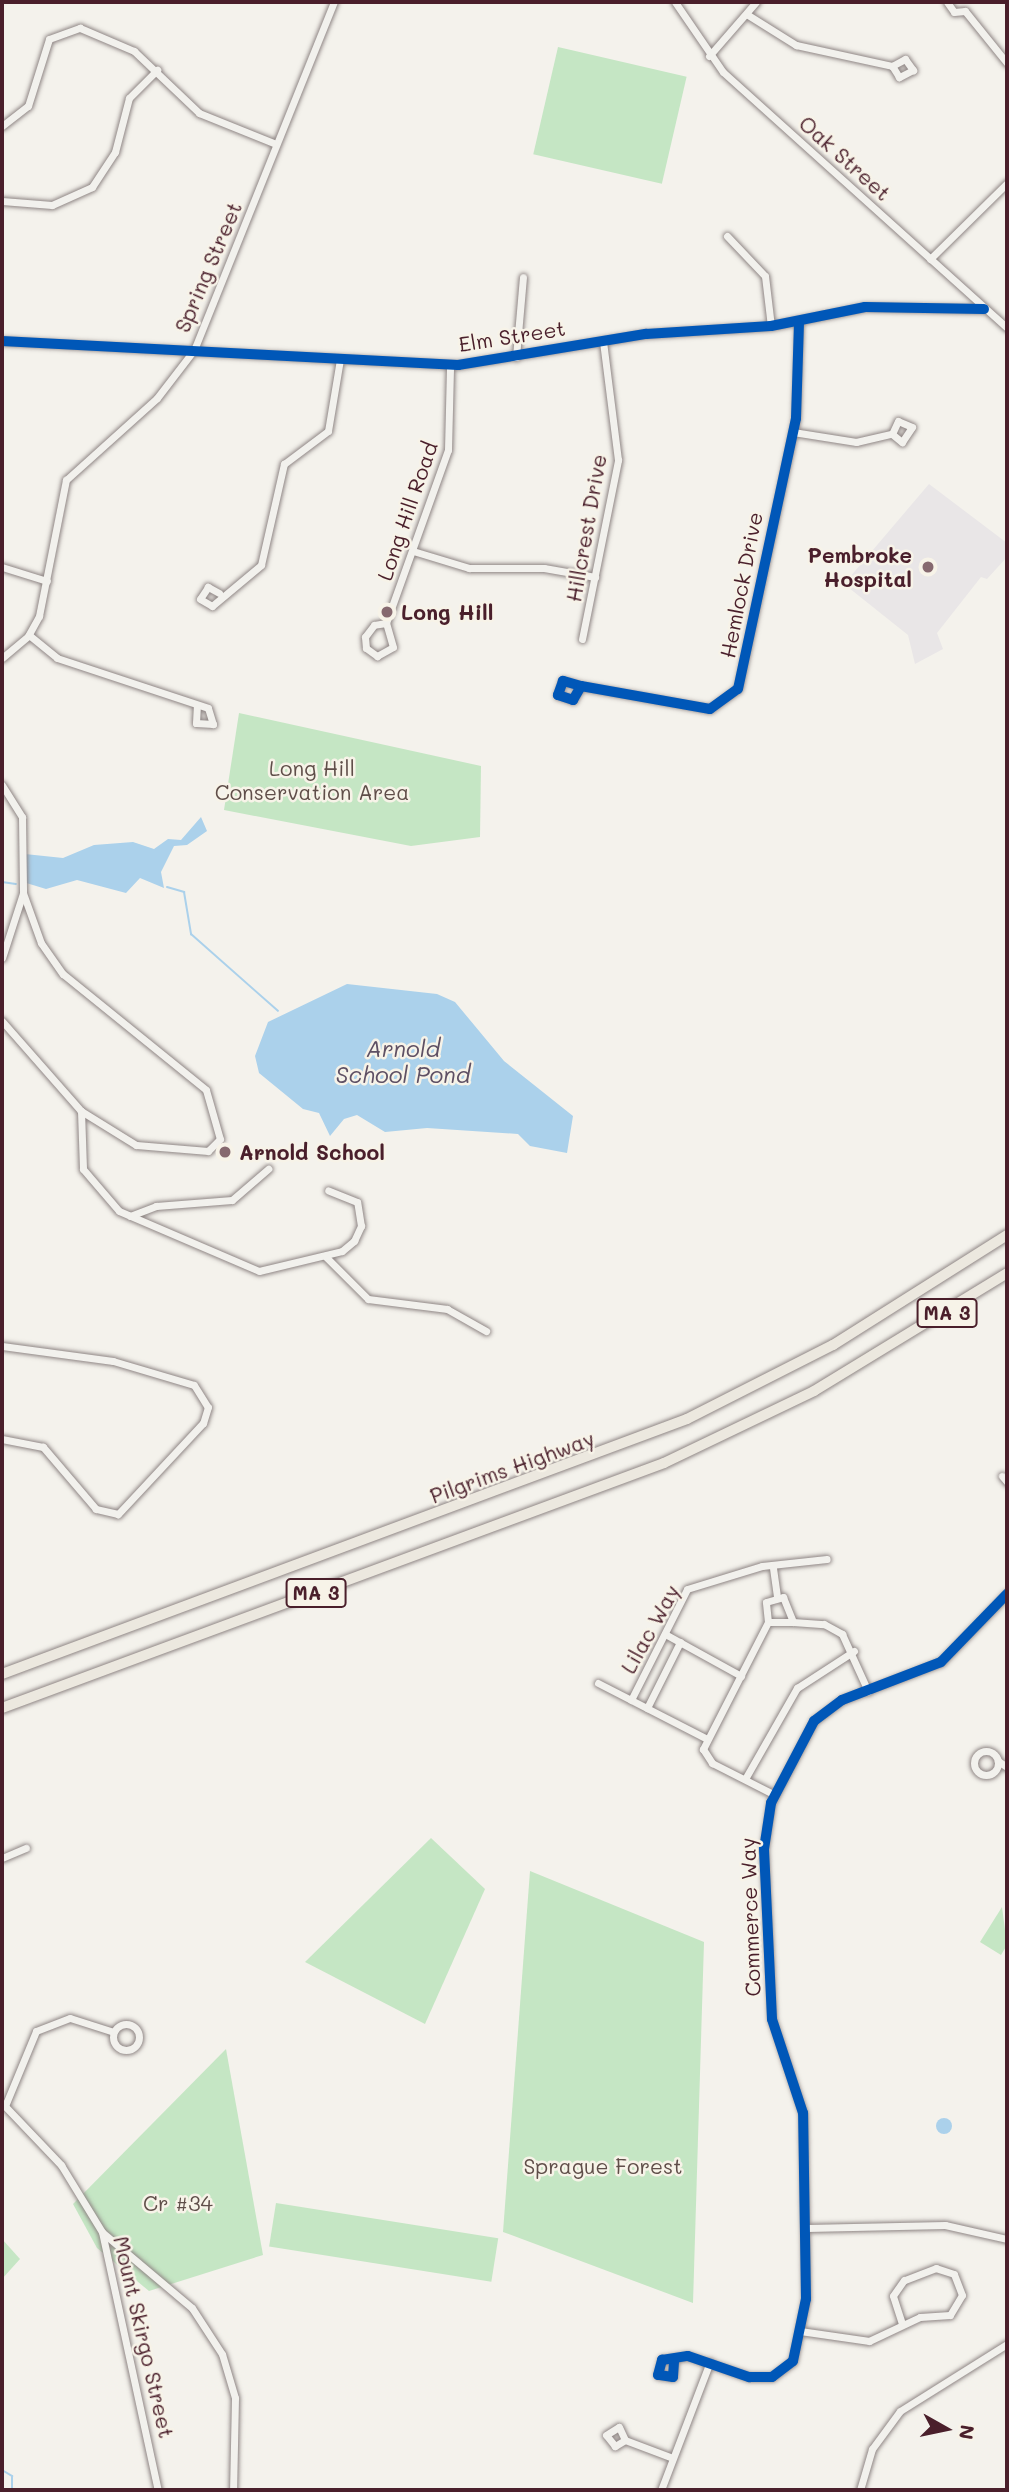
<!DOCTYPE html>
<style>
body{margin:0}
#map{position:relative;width:1009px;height:2492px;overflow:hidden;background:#f4f2ec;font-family:Mali,sans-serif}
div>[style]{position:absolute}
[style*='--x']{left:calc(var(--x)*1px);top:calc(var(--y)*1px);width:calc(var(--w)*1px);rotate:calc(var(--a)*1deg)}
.built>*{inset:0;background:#e9e6e7}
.green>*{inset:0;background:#c5e6c4;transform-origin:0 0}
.water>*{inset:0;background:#abd1eb}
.round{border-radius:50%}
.stream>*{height:2px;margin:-1px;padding:0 1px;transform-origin:1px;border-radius:1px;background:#abd1eb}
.roads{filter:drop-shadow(0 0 2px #8f8685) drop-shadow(0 0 2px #8f8685)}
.minor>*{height:7px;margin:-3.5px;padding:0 3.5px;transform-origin:3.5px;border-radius:3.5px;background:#f2f1ed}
.minor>.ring{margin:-3.5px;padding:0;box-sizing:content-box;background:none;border:7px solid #f2f1ed;border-radius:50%}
.highway>*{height:10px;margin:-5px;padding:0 5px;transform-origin:5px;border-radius:5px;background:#ece8df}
.cycleway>*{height:10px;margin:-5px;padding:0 5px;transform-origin:5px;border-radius:5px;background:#0057b8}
.dots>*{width:19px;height:19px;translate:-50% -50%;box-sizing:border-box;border:4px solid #f7f3e8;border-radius:50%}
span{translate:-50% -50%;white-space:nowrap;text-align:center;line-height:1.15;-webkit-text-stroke:5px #f7f3e8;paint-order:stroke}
.shield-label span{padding:2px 5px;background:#f7f3e8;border:2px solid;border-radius:5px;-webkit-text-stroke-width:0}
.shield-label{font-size:19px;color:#4a1f2b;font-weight:700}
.street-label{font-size:21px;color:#4a1f2b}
.poi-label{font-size:21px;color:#4a1f2b;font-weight:700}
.right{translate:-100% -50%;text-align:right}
.left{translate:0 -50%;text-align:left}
.park-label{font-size:21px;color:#5f4e49}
.water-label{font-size:23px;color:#5e5064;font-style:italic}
.frame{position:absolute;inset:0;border:4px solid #4a1f2b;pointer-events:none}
.north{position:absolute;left:911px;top:2394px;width:70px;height:70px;-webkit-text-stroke:5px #f7f3e8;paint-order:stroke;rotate:99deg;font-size:19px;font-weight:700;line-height:28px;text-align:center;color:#4a1f2b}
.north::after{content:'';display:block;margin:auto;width:24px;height:32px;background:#4a1f2b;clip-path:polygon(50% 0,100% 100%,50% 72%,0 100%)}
</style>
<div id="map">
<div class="built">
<div style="clip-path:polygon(929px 484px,1007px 543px,1007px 557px,987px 579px,981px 577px,937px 633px,943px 649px,915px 664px,908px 635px,844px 584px)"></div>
</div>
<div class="green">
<div style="left:558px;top:47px;width:132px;height:110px;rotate:13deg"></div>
<div style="clip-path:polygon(239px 713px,481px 766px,480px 837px,411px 846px,224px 810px)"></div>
<div style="clip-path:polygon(431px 1838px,485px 1889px,425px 2024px,305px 1962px)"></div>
<div style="clip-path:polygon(530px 1871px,704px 1942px,693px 2303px,503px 2232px)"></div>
<div style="clip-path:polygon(1002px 1907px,1007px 1945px,1001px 1955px,980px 1942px)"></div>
<div style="clip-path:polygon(226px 2049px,263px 2255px,149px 2291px,97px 2248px,73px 2204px)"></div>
<div style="left:276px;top:2203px;width:225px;height:44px;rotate:9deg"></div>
<div style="clip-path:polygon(2px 2239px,20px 2259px,2px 2279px)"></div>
</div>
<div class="water">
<div style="clip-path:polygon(201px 817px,207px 831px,187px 845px,174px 846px,161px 872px,164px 888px,140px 878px,126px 893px,77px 880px,46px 889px,23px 882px,25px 854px,63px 858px,94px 845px,133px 842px,154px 849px,168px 839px,181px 840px)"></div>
<div style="clip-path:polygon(347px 984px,437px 994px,455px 1002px,504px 1061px,573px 1116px,567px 1153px,530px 1146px,518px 1134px,427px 1128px,385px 1132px,357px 1115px,344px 1119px,330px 1136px,319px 1113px,303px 1109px,259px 1073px,255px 1056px,268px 1022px)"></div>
<div class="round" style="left:936px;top:2118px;width:16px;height:16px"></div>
</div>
<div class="stream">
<div style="--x:2;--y:882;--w:14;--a:8"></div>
<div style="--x:167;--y:887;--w:18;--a:16"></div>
<div style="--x:184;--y:892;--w:43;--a:80.5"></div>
<div style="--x:191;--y:934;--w:116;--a:41.5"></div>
<div style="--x:2;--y:2470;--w:12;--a:31"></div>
<div style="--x:12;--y:2476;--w:14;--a:90"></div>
</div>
<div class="roads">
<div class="minor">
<div style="--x:675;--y:2;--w:85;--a:55.6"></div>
<div style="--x:723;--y:72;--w:382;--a:42"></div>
<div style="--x:947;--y:2;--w:12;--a:55"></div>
<div style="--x:954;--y:12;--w:11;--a:-5"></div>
<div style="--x:965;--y:11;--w:67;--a:51.1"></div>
<div style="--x:748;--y:15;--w:57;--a:32"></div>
<div style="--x:796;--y:45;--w:98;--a:12.3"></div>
<div style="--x:892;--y:66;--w:15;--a:-28"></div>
<div style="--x:905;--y:59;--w:14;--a:54"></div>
<div style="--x:913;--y:70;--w:16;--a:153"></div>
<div style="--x:899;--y:77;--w:13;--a:-122"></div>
<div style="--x:709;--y:56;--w:72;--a:-49"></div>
<div style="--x:2;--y:126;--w:33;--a:-38"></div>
<div style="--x:28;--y:106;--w:70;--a:-72.6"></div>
<div style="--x:49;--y:39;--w:33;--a:-20"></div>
<div style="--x:80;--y:28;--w:59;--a:23.1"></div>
<div style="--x:134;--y:51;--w:90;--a:43.6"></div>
<div style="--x:199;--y:113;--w:83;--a:21.9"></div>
<div style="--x:2;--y:201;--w:50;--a:4.6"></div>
<div style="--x:52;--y:205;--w:44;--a:-24.2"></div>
<div style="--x:92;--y:187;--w:42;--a:-56.7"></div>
<div style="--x:115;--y:152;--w:56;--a:-75.5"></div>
<div style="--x:129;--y:98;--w:40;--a:-45"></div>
<div style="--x:727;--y:236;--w:55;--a:46.5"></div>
<div style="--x:765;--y:276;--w:50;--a:83.2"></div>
<div style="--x:930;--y:259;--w:108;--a:-44.6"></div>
<div style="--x:2;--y:341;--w:457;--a:3"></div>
<div style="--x:458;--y:365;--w:191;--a:-9.4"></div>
<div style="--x:646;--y:334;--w:125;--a:-3.7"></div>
<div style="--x:771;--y:326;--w:96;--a:-11.4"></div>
<div style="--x:865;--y:307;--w:119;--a:1"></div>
<div style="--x:516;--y:357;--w:80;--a:-85"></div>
<div style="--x:793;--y:432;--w:64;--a:9"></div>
<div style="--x:856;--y:442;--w:37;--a:-13"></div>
<div style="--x:892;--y:434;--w:13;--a:39"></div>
<div style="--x:902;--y:442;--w:18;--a:-56"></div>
<div style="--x:912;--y:427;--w:15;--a:-157"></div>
<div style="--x:898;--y:421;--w:14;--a:115"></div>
<div style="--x:413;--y:551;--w:59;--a:16.9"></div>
<div style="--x:469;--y:568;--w:75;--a:0"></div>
<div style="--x:544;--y:568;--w:52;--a:10"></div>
<div style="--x:2;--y:567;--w:47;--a:17.3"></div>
<div style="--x:219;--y:593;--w:13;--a:-151"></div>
<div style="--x:208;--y:587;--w:14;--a:124"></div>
<div style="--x:200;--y:599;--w:14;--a:30"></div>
<div style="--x:212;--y:606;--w:64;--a:-39.9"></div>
<div style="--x:261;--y:565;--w:104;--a:-77.2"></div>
<div style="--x:284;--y:464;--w:55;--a:-36.9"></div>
<div style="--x:328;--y:431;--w:73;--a:-80.5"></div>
<div style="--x:386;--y:623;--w:12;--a:171"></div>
<div style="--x:374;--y:625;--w:15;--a:127"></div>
<div style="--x:365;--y:637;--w:11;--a:85"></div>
<div style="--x:366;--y:648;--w:14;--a:36"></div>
<div style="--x:377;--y:656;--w:18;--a:-29"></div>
<div style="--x:393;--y:647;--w:25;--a:-106"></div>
<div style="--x:386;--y:623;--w:184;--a:-70.3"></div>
<div style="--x:448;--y:450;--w:84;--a:-88.6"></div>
<div style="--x:29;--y:635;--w:36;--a:39"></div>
<div style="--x:57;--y:658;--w:159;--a:18.3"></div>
<div style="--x:208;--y:708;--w:17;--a:73"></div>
<div style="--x:213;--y:724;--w:17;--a:-177"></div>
<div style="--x:196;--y:723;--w:18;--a:-87"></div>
<div style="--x:582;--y:639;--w:183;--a:-78.6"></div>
<div style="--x:618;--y:460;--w:120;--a:-97.2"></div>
<div style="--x:2;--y:658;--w:34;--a:-40"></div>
<div style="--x:28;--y:636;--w:23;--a:-61"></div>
<div style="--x:39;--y:616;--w:139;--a:-78.8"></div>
<div style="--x:66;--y:480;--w:122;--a:-42"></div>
<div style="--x:157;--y:398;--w:61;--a:-52.4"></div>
<div style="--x:194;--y:350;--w:375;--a:-68.1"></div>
<div style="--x:581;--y:686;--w:19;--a:-164"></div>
<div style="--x:563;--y:681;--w:15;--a:110"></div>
<div style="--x:558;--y:695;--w:16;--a:18"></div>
<div style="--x:573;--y:700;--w:16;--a:-60"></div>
<div style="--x:581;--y:686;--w:131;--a:10.1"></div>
<div style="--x:710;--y:709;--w:34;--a:-36"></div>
<div style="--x:738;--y:689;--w:277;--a:-77.9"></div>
<div style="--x:796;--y:418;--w:96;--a:-88.2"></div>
<div style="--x:2;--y:785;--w:38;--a:58"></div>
<div style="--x:22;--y:817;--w:76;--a:89.2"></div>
<div style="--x:23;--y:893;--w:68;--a:107.9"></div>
<div style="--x:23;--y:893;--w:53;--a:70.2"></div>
<div style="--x:41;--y:943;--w:38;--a:55"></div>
<div style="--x:63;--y:974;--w:184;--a:39"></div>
<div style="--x:206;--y:1090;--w:51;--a:74.1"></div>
<div style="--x:220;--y:1139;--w:17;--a:135"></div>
<div style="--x:208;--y:1151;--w:72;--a:-175.2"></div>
<div style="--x:136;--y:1145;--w:65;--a:-148.3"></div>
<div style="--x:2;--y:1021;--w:120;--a:48.7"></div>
<div style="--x:81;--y:1111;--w:58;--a:88"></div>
<div style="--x:83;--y:1169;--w:55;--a:49.4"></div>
<div style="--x:119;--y:1211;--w:152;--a:23.2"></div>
<div style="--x:259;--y:1271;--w:85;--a:-13.5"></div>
<div style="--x:342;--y:1251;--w:16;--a:-40"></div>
<div style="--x:354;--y:1241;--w:17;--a:-65"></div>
<div style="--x:361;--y:1226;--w:24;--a:-99"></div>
<div style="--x:357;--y:1202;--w:31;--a:-158"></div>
<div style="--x:130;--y:1216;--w:28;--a:-21"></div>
<div style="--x:156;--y:1206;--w:76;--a:-4.5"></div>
<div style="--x:232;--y:1200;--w:48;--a:-40.7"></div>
<div style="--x:325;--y:1256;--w:61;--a:45"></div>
<div style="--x:368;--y:1299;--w:80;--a:7.2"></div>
<div style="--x:447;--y:1309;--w:45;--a:29.4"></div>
<div style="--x:2;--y:1346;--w:112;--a:7.7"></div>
<div style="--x:113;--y:1361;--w:84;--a:16.5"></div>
<div style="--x:194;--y:1385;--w:26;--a:58"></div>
<div style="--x:208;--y:1407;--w:17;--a:107"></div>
<div style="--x:203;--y:1423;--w:125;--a:133"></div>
<div style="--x:118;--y:1514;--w:23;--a:-167"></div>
<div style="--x:96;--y:1509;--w:82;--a:-130.5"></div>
<div style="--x:43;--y:1447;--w:42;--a:-169"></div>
<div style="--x:1002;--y:1476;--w:8;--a:50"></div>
<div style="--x:773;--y:1568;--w:29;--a:82"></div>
<div style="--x:768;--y:1622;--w:143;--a:117.1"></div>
<div style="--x:703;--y:1749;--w:17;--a:57"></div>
<div style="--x:712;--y:1763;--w:71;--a:26.9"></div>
<div style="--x:793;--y:1622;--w:25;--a:180"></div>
<div style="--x:768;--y:1622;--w:20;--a:-96"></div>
<div style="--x:766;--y:1602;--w:18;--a:-16"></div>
<div style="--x:783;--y:1597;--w:27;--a:68"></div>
<div style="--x:793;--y:1622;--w:31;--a:4"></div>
<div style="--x:824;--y:1624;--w:21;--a:29"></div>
<div style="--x:842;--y:1634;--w:63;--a:65.5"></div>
<div style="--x:665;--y:1634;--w:87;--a:28.9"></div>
<div style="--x:598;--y:1683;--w:123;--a:27.2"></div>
<div style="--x:631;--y:1700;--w:124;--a:-63.2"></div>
<div style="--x:687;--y:1589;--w:78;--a:-17"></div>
<div style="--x:762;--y:1566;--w:65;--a:-6.1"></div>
<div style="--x:647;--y:1708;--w:74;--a:-63.4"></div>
<div class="ring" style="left:974px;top:1751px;width:17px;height:17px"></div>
<div style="--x:998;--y:1761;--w:11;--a:34"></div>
<div style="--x:745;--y:1779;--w:105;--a:-60.3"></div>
<div style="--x:797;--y:1688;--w:68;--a:-33"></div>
<div style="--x:2;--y:1858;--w:26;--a:-23"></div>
<div class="ring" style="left:113px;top:2024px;width:19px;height:19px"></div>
<div style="--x:2;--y:2103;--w:86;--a:46.4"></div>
<div style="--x:61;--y:2165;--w:79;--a:58.5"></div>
<div style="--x:102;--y:2232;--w:264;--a:77.8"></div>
<div style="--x:5;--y:2106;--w:81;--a:-67.5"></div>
<div style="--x:36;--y:2031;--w:36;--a:-21"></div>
<div style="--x:70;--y:2018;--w:46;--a:17.7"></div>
<div style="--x:807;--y:2228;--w:138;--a:-1.2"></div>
<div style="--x:945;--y:2225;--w:64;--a:12.7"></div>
<div style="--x:103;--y:2233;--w:116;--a:40.1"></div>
<div style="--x:192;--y:2308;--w:55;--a:56.9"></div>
<div style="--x:222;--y:2354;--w:46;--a:73.5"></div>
<div style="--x:235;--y:2398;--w:92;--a:91.2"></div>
<div style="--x:800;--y:2331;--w:70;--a:8.2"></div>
<div style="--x:869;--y:2341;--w:56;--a:-25.2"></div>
<div style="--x:920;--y:2317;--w:30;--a:-4"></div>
<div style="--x:950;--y:2315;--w:23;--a:-59"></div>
<div style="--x:962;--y:2295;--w:22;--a:-111"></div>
<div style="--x:954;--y:2274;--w:19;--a:-162"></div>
<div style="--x:936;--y:2268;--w:34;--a:159"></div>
<div style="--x:904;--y:2280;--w:19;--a:125"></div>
<div style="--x:893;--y:2296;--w:29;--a:72"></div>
<div style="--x:674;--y:2362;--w:15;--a:94"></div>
<div style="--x:673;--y:2377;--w:15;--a:-172"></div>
<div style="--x:658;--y:2375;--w:16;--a:-75"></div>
<div style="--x:662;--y:2360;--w:26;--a:-9"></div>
<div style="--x:688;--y:2356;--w:65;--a:19"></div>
<div style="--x:749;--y:2377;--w:23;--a:0"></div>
<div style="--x:772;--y:2377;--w:26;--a:-37"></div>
<div style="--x:793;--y:2361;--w:63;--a:-78.2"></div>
<div style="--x:806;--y:2299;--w:186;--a:-90.9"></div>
<div style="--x:803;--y:2113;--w:99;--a:-108.3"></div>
<div style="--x:772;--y:2019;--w:170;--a:-92.7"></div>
<div style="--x:764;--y:1849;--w:47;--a:-81.3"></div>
<div style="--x:771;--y:1803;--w:93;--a:-62.3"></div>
<div style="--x:814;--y:1721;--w:35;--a:-37"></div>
<div style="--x:842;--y:1700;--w:106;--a:-21"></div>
<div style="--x:941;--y:1662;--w:95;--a:-45.9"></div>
<div style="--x:625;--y:2440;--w:12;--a:149"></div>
<div style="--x:615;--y:2446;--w:14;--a:-129"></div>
<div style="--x:606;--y:2435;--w:15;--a:-32"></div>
<div style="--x:619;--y:2427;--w:14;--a:65"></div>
<div style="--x:625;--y:2440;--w:51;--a:20.6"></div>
<div style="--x:661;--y:2490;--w:137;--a:-69.1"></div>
<div style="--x:860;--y:2490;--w:43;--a:-73.7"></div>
<div style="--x:872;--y:2449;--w:47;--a:-53.6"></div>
<div style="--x:900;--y:2411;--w:126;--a:-32.1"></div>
</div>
<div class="highway">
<div style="--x:2;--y:1674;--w:731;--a:-20.42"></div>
<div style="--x:687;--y:1419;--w:164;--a:-26.9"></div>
<div style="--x:833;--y:1345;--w:206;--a:-32.3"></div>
<div style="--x:2;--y:1708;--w:706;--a:-20.31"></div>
<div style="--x:664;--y:1463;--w:166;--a:-25.6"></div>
<div style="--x:814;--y:1391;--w:226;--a:-31.4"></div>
</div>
</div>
<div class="cycleway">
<div style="--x:2;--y:341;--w:457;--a:3"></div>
<div style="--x:458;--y:365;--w:191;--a:-9.4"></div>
<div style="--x:646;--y:334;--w:125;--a:-3.7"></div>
<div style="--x:771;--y:326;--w:96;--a:-11.4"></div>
<div style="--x:865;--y:307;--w:119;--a:1"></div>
<div style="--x:581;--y:686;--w:19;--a:-164"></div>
<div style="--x:563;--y:681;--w:15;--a:110"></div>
<div style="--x:558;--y:695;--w:16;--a:18"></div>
<div style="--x:573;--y:700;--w:16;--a:-60"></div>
<div style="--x:581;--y:686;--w:131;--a:10.1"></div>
<div style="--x:710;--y:709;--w:34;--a:-36"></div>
<div style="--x:738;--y:689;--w:277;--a:-77.9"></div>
<div style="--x:796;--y:418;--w:96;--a:-88.2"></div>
<div style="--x:674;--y:2362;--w:15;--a:94"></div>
<div style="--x:673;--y:2377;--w:15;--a:-172"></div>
<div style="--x:658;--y:2375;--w:16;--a:-75"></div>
<div style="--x:662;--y:2360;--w:26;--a:-9"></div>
<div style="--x:688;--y:2356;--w:65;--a:19"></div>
<div style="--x:749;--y:2377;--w:23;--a:0"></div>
<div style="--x:772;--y:2377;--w:26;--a:-37"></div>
<div style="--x:793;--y:2361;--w:63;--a:-78.2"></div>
<div style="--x:806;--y:2299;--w:186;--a:-90.9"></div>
<div style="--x:803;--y:2113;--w:99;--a:-108.3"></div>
<div style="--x:772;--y:2019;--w:170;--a:-92.7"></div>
<div style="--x:764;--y:1849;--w:47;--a:-81.3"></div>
<div style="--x:771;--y:1803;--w:93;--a:-62.3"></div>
<div style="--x:814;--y:1721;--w:35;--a:-37"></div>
<div style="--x:842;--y:1700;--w:106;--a:-21"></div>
<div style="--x:941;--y:1662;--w:95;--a:-45.9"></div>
</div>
<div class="dots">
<div style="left:928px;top:567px;background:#86696f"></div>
<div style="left:387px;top:612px;background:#86696f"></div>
<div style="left:225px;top:1152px;background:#86696f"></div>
</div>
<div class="shield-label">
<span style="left:947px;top:1313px">MA 3</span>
<span style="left:316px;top:1593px">MA 3</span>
</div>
<div class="street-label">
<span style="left:845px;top:158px;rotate:42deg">Oak Street</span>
<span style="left:208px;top:267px;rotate:-67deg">Spring Street</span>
<span style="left:512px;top:336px;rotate:-9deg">Elm Street</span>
<span style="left:407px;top:511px;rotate:-71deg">Long Hill Road</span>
<span style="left:586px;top:528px;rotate:-80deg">Hillcrest Drive</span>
<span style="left:741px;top:585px;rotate:-79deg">Hemlock Drive</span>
<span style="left:512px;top:1467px;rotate:-20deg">Pilgrims Highway</span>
<span style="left:650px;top:1629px;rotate:-61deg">Lilac Way</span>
<span style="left:750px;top:1917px;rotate:-92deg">Commerce Way</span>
<span style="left:144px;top:2337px;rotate:77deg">Mount Skirgo Street</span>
</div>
<div class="poi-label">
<span class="right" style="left:912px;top:567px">Pembroke<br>Hospital</span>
<span class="left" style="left:401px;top:612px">Long Hill</span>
<span class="left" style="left:239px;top:1152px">Arnold School</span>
</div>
<div class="park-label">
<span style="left:312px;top:780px">Long Hill<br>Conservation Area</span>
<span style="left:603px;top:2166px">Sprague Forest</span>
<span style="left:178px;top:2203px">Cr #34</span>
</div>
<div class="water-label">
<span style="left:403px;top:1061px">Arnold<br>School Pond</span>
</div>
<div class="frame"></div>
<div class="north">N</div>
</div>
